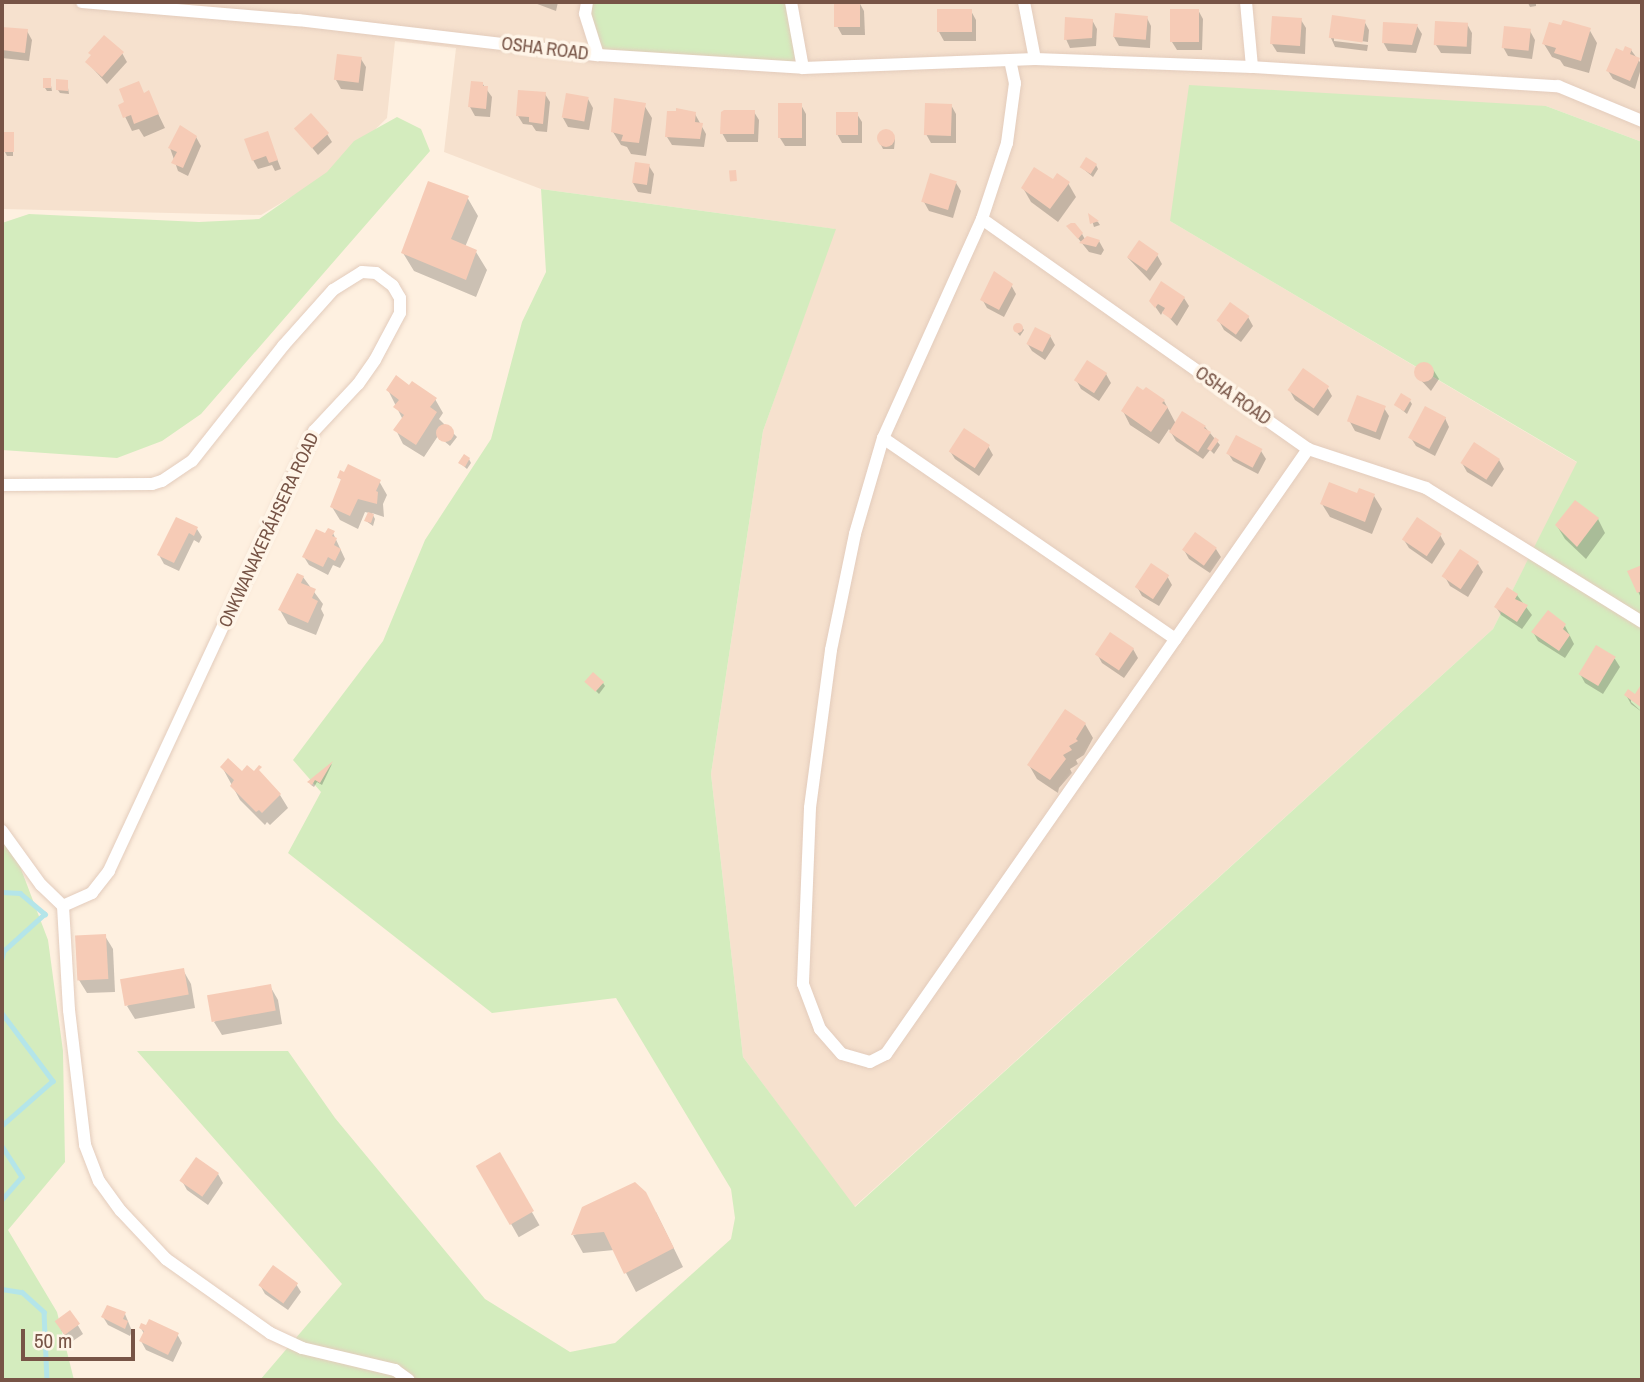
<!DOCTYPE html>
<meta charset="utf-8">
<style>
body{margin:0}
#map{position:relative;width:1644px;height:1382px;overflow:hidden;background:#fef0e0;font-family:"Archivo Narrow",sans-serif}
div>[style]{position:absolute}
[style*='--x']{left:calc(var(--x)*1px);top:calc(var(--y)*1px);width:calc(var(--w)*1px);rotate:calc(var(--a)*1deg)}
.residential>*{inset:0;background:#f6e1ce}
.green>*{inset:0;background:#d4ecbe}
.shadow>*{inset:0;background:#0003;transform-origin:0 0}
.stream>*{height:4.5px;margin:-2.25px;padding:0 2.25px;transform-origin:2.25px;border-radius:2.25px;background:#b4e5e9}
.building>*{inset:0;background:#f6cbb6;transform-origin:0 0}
.round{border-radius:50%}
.roads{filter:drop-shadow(0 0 2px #e3ccbc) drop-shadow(0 0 2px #e3ccbc)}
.minor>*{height:12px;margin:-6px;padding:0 6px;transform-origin:6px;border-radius:6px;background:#fff}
span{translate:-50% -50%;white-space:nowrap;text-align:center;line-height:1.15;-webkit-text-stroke:7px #fff5e8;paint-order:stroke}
.street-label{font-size:18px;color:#775446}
.frame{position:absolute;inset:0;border:4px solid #775446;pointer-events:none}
.scale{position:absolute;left:21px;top:1329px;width:114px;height:32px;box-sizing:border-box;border:4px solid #775446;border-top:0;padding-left:9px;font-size:21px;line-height:24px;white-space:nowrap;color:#775446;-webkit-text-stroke:5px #fff5e8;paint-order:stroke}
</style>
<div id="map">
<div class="residential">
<div style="clip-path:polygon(2px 2px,1642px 2px,1642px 142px,1546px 106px,1170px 221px,1578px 463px,1493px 629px,854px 1207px,743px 1057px,711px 774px,763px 431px,835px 229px,541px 189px,444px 152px,456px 48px,395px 41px,387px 118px,328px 175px,261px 215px,2px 209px)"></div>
</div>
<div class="green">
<div style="clip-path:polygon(587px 2px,791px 2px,803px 68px,598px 55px)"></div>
<div style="clip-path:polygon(1189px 85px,1546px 106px,1642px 142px,1642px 1380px,260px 1380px,342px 1284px,137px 1051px,288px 1051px,335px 1118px,485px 1299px,570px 1352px,615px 1343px,731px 1239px,735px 1218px,731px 1189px,616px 998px,492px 1013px,288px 853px,321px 792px,293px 760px,383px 641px,425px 540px,491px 439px,522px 322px,546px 272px,541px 189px,836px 229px,763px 431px,711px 774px,743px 1057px,855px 1207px,1493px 629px,1577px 462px,1170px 221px)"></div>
<div style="clip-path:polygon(397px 117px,421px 129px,430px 151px,201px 414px,162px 441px,117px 458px,2px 450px,2px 223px,29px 214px,199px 222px,259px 219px,327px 172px,354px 141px)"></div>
<div style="clip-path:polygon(2px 819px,48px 940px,63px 1051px,65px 1162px,8px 1230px,57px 1312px,74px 1380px,2px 1380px)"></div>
</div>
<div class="shadow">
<div style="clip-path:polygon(532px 2px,558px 2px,556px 11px)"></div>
<div style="clip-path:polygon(836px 2px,859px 2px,864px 11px,865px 35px,842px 35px,837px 26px)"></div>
<div style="clip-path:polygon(1536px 2px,1536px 6px,1530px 7px,1528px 3px)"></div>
<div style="clip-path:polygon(1198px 10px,1203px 19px,1202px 50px,1177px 50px,1172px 42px)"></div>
<div style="clip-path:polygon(971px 11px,976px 20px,976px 41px,944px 41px,939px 32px)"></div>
<div style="clip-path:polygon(1147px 18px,1151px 26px,1150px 48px,1119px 46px,1114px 37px)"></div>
<div style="clip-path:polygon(1092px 20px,1097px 29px,1096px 46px,1070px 48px,1066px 39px)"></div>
<div style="clip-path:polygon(1301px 20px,1306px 28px,1305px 54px,1277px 52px,1272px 44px)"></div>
<div style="clip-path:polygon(1364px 21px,1369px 30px,1368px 42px,1334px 37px,1334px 41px,1368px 45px,1367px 51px,1335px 47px,1331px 38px)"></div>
<div style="clip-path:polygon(1467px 24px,1472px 33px,1471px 54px,1441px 53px,1436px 45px)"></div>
<div style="clip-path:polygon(1417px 26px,1422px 34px,1416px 53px,1388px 51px,1383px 42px)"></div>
<div style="clip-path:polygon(2px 29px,27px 31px,32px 40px,29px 61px,2px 58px)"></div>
<div style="clip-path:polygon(1589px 29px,1597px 43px,1589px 73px,1564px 66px,1560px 60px,1552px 57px,1544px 44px)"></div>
<div style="clip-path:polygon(1530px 31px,1535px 40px,1532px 59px,1508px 56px,1503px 47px)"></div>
<div style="clip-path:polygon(1631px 50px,1642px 65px,1635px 89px,1613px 79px,1608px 71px)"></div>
<div style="clip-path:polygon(122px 53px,127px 62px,107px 84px,87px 62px)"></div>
<div style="clip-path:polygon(361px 59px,366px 67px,363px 91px,341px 89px,336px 80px)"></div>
<div style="clip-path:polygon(50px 80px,52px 91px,47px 91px,45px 88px)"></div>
<div style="clip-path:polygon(67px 82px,69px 94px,60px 93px,58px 90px)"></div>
<div style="clip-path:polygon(482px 83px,492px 97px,490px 117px,475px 116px,470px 107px)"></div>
<div style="clip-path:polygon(148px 93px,165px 128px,144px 137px,139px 129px,132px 131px,120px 106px)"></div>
<div style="clip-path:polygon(545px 94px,550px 102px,547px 132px,536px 131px,532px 125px,523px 124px,518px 116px)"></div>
<div style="clip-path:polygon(588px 99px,593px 108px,589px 130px,568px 127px,563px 118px)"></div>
<div style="clip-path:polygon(644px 105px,652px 118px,646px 156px,631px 154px,627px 147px,621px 145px,613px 132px)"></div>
<div style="clip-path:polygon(801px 105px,806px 114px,806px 146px,785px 146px,780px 138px)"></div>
<div style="clip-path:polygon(951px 105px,956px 114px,956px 143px,931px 143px,926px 134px)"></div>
<div style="clip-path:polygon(754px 112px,759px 120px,758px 142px,727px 142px,722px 133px)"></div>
<div style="clip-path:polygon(695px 114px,706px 134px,704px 147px,672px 145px,667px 137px)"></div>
<div style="clip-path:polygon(857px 114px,862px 122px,862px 143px,842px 143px,837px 134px)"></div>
<div style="clip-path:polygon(296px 128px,327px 134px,332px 142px,318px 155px)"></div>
<div style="clip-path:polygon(886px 130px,890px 131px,895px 140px,894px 149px,883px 149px,881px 145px,881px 135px)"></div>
<div style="clip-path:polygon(267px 133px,281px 169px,275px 171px,272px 165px,258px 169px,253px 160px)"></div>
<div style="clip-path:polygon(13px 134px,13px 156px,7px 156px,5px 152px)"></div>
<div style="clip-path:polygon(196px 137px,201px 146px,188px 176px,178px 171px,170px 148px)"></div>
<div style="clip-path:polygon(1096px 165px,1098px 169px,1093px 177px,1081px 167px)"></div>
<div style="clip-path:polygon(649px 166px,654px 174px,651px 194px,638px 192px,633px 183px)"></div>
<div style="clip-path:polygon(1054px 182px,1068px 183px,1076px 197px,1058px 222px,1031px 202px,1023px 188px)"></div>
<div style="clip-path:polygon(956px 183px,961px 191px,953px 218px,929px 211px,924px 202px)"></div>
<div style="clip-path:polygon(467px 197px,478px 216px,465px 247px,476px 252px,487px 270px,476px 297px,414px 271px,403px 253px)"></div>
<div style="clip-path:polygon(1091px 217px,1098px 222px,1100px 225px,1094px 227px)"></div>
<div style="clip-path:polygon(1069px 227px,1082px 234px,1086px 241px,1099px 241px,1104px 250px,1101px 255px,1089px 252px)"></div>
<div style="clip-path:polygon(1157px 255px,1162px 264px,1150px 281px,1128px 258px)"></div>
<div style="clip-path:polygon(1011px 285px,1016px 294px,1004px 317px,987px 308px,982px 299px)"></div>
<div style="clip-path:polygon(1184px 298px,1189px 306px,1177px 326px,1163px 311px,1161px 315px,1152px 302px)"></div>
<div style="clip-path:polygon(1248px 317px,1253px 326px,1241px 342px,1224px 330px,1219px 321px)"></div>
<div style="clip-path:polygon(1019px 324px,1024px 330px,1020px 336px,1015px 330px)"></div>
<div style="clip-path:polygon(1050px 336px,1055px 345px,1045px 360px,1032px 351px,1027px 343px)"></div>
<div style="clip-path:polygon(1423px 363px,1434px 371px,1439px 379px,1431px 391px,1415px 374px)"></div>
<div style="clip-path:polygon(1106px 374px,1111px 383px,1099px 401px,1081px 389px,1076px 380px)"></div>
<div style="clip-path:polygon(410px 387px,435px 399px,443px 413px,439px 419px,457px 437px,450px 446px,438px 436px,424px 457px,403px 444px,396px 430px,403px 420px,388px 390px)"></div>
<div style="clip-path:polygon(1327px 387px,1332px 396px,1318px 416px,1295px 400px,1290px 391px)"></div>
<div style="clip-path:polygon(1164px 401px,1176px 424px,1205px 427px,1220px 445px,1214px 454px,1210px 450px,1203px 459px,1176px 441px,1169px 429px,1159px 444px,1130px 425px,1123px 411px)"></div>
<div style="clip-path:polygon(1410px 401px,1412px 404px,1407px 414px,1396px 405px)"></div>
<div style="clip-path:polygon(1384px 408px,1389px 416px,1380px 440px,1355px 431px,1350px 422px)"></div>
<div style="clip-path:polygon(1445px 418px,1449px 427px,1435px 456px,1416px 446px,1411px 438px)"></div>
<div style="clip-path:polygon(988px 446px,993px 455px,979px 476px,955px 459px,950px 451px)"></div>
<div style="clip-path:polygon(1261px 451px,1266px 459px,1258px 474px,1233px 461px,1228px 453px)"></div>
<div style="clip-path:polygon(469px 459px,471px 463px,467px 469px,460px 463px)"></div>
<div style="clip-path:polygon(1499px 460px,1504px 469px,1492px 487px,1467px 472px,1462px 463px)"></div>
<div style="clip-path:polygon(339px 477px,379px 481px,387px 495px,383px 504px,384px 517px,372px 513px,375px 519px,373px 526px,366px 521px,369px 513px,365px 512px,358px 529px,340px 520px,332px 507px,342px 481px)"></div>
<div style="clip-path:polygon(1358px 495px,1374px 496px,1382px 509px,1372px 534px,1330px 517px,1322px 504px)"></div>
<div style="clip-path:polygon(176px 519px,197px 529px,202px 537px,199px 543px,194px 540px,179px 571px,164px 564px,159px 555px)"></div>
<div style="clip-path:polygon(1598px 519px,1605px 533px,1586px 559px,1565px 539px,1557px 526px)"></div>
<div style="clip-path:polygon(333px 533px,345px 559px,340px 568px,333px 565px,328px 575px,309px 565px,304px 557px)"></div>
<div style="clip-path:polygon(1440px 535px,1445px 544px,1432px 564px,1409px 548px,1404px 540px)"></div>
<div style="clip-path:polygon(1216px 549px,1221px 557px,1210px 573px,1189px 559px,1184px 550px)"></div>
<div style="clip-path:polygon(1478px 564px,1483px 572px,1468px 597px,1450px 586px,1445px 577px)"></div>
<div style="clip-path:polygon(1642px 566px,1642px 600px,1629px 572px)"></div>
<div style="clip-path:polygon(1167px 576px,1172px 585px,1159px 606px,1142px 596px,1137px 587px)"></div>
<div style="clip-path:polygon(303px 577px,323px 604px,321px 609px,324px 615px,316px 635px,288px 624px,280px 610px)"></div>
<div style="clip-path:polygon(1517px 595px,1532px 615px,1522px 629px,1501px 615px,1496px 607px)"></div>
<div style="clip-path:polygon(1565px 626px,1574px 644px,1565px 658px,1538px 641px,1533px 632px)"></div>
<div style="clip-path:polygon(1597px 647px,1615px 659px,1620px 667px,1603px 694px,1585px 683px,1580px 674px)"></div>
<div style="clip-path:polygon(1133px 649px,1138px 658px,1124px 678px,1102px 663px,1097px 654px)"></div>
<div style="clip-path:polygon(587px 682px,603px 683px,605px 686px,599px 694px)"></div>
<div style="clip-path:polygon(1642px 686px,1642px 706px,1631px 698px,1631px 702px,1642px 712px,1631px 704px,1626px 695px,1635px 696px)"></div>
<div style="clip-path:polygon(1085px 724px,1093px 738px,1084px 755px,1076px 760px,1078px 764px,1070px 769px,1072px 773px,1059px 788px,1058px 793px,1037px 779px,1029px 765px)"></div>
<div style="clip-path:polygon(332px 764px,322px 785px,317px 782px,314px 787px,311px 785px,309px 782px)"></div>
<div style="clip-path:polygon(222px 767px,242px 773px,280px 795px,288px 808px,270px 825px,267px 822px,265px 825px,240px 800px)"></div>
<div style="clip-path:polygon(105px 936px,113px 949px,115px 992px,87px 993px,79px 980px)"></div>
<div style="clip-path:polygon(183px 970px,191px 984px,195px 1008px,135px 1019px,127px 1006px)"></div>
<div style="clip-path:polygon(270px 986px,278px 1000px,282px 1024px,222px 1035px,214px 1022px)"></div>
<div style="left:499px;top:1155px;width:81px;height:24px;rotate:60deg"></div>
<div style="clip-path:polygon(218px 1174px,223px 1183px,208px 1205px,187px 1190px,182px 1181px)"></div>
<div style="clip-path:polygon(656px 1212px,683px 1267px,636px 1292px,614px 1250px,583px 1253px,573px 1235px)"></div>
<div style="clip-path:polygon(296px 1284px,301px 1292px,288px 1310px,265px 1294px,260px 1285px)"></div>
<div style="clip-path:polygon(70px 1312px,83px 1334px,70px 1343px,61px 1330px)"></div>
<div style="clip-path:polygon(125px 1314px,132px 1331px,130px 1336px,108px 1325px,103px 1317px)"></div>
<div style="clip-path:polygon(141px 1328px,177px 1334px,182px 1343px,173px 1362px,146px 1350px,141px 1341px,144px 1334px)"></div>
</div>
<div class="stream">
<div style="--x:2;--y:892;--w:18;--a:3"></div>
<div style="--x:20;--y:893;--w:33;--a:40"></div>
<div style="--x:45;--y:914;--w:55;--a:137.9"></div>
<div style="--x:4;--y:951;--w:8;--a:104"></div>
<div style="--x:2;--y:1013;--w:85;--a:53.1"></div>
<div style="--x:53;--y:1081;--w:68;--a:138.6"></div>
<div style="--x:2;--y:1146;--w:37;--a:57"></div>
<div style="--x:22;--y:1177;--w:30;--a:131"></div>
<div style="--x:2;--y:1289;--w:20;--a:9"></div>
<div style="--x:22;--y:1292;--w:30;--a:42"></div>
<div style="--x:44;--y:1312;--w:68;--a:87.5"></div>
</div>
<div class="building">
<div style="left:834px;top:2px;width:26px;height:25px"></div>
<div style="left:972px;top:9px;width:23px;height:35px;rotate:90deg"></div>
<div style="left:1170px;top:9px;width:29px;height:33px"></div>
<div style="left:1115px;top:13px;width:33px;height:24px;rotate:5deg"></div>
<div style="left:1332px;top:15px;width:34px;height:23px;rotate:8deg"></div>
<div style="left:1272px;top:16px;width:30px;height:28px;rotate:4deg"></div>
<div style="clip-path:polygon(1065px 17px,1093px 19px,1092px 38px,1064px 40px)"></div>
<div style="clip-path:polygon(1563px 20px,1591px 28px,1581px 61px,1554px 53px,1556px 48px,1542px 44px,1549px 22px,1561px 25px)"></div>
<div style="left:1435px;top:21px;width:33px;height:24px;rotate:3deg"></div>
<div style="clip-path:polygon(1383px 22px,1418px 24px,1412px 45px,1382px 43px)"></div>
<div style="left:1504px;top:26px;width:27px;height:22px;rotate:6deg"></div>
<div style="clip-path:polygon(2px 27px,28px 29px,25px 53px,2px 50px)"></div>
<div style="clip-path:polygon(104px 35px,124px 52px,102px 77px,85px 62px,91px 55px,88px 53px)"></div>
<div style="clip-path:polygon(1625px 46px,1632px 49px,1630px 54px,1640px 58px,1630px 81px,1606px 71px,1616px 48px,1623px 51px)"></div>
<div style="left:337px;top:54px;width:25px;height:26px;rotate:7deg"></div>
<div style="left:43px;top:78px;width:8px;height:10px"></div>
<div style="clip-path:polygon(56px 79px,68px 80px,68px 91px,56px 90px)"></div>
<div style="clip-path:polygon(139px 81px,144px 93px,149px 90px,159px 114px,134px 124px,131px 115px,123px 118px,118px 105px,124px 102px,119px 89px)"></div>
<div style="clip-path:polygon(471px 81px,483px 82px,483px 86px,488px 86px,486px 109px,468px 107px)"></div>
<div style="clip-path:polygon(518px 90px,546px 92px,543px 124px,529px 122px,529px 117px,516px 116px)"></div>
<div style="left:566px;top:93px;width:23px;height:25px;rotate:10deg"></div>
<div style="clip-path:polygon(614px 98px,646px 103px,639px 143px,621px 141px,623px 135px,611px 132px)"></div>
<div style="left:778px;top:103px;width:24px;height:35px"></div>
<div style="left:925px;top:103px;width:27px;height:32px;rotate:2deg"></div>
<div style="clip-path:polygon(676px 108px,696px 112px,695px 122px,703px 123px,700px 139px,665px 137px,667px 111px,676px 111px)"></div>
<div style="clip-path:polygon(724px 110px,755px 110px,754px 134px,720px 134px,721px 112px)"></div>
<div style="left:836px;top:112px;width:22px;height:23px"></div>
<div style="left:311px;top:113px;width:27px;height:23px;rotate:48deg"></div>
<div style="clip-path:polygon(180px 125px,197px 136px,183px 168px,171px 163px,177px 152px,168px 148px)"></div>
<div class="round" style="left:877px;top:129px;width:18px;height:18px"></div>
<div style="clip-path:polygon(268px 131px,278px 160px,269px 163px,266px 156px,252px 161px,244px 139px)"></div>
<div style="left:4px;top:132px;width:10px;height:20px"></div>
<div style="left:1086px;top:157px;width:13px;height:12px;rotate:32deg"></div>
<div style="left:635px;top:162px;width:15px;height:21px;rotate:8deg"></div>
<div style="clip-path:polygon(1034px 167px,1053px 179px,1057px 173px,1070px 182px,1050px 209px,1021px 188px)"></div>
<div style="left:736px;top:170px;width:11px;height:7px;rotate:85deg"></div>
<div style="left:930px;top:173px;width:28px;height:30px;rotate:17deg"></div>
<div style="clip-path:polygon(428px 181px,469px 196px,451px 239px,477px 250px,466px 280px,401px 253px)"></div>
<div style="clip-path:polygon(1088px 213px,1099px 221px,1090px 224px)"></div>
<div style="clip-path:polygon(1071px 223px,1075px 223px,1083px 233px,1078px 239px,1066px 226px)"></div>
<div style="clip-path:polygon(1087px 236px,1100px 240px,1096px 247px,1079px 243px)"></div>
<div style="left:1139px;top:240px;width:24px;height:21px;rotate:35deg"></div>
<div style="clip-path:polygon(994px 271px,1013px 284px,999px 310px,980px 300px)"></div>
<div style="clip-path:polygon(1161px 281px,1185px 297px,1171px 319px,1162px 313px,1165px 308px,1158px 304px,1155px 308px,1149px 301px)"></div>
<div style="left:1230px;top:302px;width:24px;height:23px;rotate:36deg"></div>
<div class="round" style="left:1013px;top:323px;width:10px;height:10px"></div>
<div style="left:1035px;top:327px;width:18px;height:19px;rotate:27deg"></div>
<div style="left:1087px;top:360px;width:24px;height:24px;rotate:33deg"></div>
<div class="round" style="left:1414px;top:362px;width:20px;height:20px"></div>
<div style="left:1303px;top:368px;width:32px;height:27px;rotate:35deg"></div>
<div style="clip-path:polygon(396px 375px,409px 385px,412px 381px,437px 398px,430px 407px,437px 412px,416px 445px,393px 430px,404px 415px,393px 407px,399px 400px,386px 390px)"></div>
<div style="clip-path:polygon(1137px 386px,1143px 390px,1146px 387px,1165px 400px,1162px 403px,1168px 407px,1151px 432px,1121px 411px)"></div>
<div style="left:1401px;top:393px;width:12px;height:14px;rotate:31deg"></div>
<div style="left:1357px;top:395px;width:31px;height:28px;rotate:21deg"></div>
<div style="left:1425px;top:406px;width:24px;height:36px;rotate:28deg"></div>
<div style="clip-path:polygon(1182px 411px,1206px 426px,1204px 428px,1211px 432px,1198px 452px,1169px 432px)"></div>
<div class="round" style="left:436px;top:424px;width:18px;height:18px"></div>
<div style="left:964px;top:428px;width:31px;height:28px;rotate:33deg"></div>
<div style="left:1236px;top:435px;width:30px;height:21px;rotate:28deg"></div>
<div style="clip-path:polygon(1215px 437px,1219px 440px,1211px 451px,1207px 449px)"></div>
<div style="left:1474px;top:442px;width:31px;height:25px;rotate:33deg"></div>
<div style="clip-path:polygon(464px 454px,470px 458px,465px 467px,458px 463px)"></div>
<div style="clip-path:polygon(348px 464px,381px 480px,376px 491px,378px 492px,377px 504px,358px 499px,350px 516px,330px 507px,341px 479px,337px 478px,340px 470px,344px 472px)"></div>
<div style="clip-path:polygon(1329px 482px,1357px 493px,1359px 488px,1375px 494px,1365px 522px,1320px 504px)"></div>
<div style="clip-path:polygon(1575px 500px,1599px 518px,1577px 547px,1555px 525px)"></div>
<div style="clip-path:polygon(368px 512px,374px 514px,371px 523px,364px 521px)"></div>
<div style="clip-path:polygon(176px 517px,198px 527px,194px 536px,189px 533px,174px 563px,157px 555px)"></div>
<div style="left:1417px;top:517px;width:30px;height:27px;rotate:34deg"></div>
<div style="clip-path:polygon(328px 528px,335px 531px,332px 536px,337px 538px,334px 545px,341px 549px,335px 561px,328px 557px,323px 567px,302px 557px,316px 529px,325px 533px)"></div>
<div style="left:1195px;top:532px;width:27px;height:22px;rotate:36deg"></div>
<div style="left:1460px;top:549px;width:23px;height:33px;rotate:34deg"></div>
<div style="left:1151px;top:563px;width:22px;height:29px;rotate:34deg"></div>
<div style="clip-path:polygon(1642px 565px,1642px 591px,1637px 593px,1627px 571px)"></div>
<div style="clip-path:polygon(297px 573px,304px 576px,301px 583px,316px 589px,312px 598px,318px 601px,308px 623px,278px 610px)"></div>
<div style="clip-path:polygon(1507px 587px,1518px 594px,1515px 599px,1528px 605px,1517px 622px,1494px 607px)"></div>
<div style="clip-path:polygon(1548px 610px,1566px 624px,1563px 629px,1570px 635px,1559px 651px,1531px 632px)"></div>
<div style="left:1110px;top:632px;width:29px;height:27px;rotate:34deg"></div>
<div style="left:1596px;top:645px;width:23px;height:34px;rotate:31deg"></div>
<div style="left:593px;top:672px;width:15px;height:13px;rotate:42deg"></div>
<div style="clip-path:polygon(1642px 683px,1642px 708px,1624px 695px,1628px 689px,1635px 694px)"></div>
<div style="clip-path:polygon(1065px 709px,1086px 723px,1076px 739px,1078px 741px,1069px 746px,1072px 750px,1063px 755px,1066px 759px,1050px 780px,1027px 765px)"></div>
<div style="clip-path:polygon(228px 758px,242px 771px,247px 765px,254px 771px,259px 765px,262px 767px,259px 770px,281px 794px,262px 813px,259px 810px,256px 812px,230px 786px,234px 780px,220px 767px)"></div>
<div style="clip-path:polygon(333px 761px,320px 783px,315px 780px,312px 785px,307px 782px)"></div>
<div style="left:106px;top:934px;width:45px;height:31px;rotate:87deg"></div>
<div style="left:184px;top:968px;width:27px;height:65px;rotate:80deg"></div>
<div style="left:271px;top:984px;width:27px;height:65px;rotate:80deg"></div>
<div style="left:500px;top:1152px;width:68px;height:28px;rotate:60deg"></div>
<div style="left:196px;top:1157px;width:28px;height:29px;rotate:35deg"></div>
<div style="clip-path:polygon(635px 1182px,646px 1192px,674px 1248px,624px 1274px,604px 1232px,571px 1235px,582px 1207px)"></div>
<div style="left:273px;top:1265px;width:31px;height:25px;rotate:36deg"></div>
<div style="clip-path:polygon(107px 1305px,126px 1312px,123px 1319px,128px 1321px,125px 1329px,101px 1317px)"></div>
<div style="left:70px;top:1310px;width:17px;height:19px;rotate:54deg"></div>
<div style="clip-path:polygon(149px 1319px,179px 1333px,168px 1355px,139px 1341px,144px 1331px,139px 1328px,141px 1323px,146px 1325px)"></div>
</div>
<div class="roads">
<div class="minor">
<div style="--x:82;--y:2;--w:217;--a:4.8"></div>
<div style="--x:298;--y:20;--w:302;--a:6.7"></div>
<div style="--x:598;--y:55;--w:205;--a:3.6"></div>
<div style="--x:803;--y:68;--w:232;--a:-2.2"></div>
<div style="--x:1035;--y:59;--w:217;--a:2.1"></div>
<div style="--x:1252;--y:67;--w:307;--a:3.6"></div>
<div style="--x:1558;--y:86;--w:91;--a:22.6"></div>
<div style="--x:587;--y:2;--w:12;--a:99"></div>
<div style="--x:585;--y:14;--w:43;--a:72.4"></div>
<div style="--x:791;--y:2;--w:67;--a:79.7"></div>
<div style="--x:1024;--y:2;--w:58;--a:79.1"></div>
<div style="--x:1246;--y:2;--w:65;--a:84.7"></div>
<div style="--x:1010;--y:60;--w:24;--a:78"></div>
<div style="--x:1015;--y:83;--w:61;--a:97.6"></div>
<div style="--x:1007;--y:143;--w:80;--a:108.2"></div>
<div style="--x:982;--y:219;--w:399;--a:35.2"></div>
<div style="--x:1308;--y:449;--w:124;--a:18.3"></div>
<div style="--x:1426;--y:488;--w:254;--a:31.8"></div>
<div style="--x:982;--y:219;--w:240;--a:114.3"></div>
<div style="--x:883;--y:438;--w:100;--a:106.3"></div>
<div style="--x:855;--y:534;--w:118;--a:101.7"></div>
<div style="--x:831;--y:650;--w:159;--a:97.6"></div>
<div style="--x:810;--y:808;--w:176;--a:92.3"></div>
<div style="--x:803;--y:984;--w:48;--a:69.3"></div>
<div style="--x:820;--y:1029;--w:33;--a:49"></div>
<div style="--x:842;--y:1054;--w:29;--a:16"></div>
<div style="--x:870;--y:1062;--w:18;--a:-27"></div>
<div style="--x:886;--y:1054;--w:738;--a:-55.1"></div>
<div style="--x:883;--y:438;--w:355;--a:34.5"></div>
<div style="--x:2;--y:485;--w:150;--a:-0.4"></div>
<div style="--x:152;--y:484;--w:10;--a:-17"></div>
<div style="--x:162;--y:481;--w:36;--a:-34"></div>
<div style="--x:192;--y:461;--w:147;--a:-51.6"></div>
<div style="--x:283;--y:346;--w:75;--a:-48.2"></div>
<div style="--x:333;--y:290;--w:34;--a:-32"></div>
<div style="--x:362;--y:272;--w:14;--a:4"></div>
<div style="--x:376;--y:273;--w:21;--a:37"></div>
<div style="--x:393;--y:286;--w:14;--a:60"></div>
<div style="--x:400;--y:298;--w:15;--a:90"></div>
<div style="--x:400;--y:313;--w:53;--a:118"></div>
<div style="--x:375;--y:360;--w:29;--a:125"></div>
<div style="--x:358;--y:384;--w:64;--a:133.1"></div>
<div style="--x:314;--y:431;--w:485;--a:115"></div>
<div style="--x:109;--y:871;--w:28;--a:128"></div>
<div style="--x:92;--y:893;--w:32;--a:156"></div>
<div style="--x:63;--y:906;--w:30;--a:-136"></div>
<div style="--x:41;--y:885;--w:67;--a:-125.8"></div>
<div style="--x:63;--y:906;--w:104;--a:86.7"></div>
<div style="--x:69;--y:1010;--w:136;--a:83.2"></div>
<div style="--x:85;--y:1145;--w:39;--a:69"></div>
<div style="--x:99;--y:1181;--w:37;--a:54"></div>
<div style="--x:121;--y:1211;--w:66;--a:46.8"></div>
<div style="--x:166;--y:1259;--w:128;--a:35.4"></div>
<div style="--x:270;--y:1333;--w:35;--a:25"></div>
<div style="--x:302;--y:1348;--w:96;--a:13.3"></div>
<div style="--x:395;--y:1370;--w:17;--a:36"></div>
</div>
</div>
<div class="street-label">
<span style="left:545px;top:49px;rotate:7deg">OSHA ROAD</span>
<span style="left:1233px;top:396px;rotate:35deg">OSHA ROAD</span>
<span style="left:269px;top:530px;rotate:-65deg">ONKWANAKERÁHSERA ROAD</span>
</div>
<div class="frame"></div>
<div class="scale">50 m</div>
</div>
